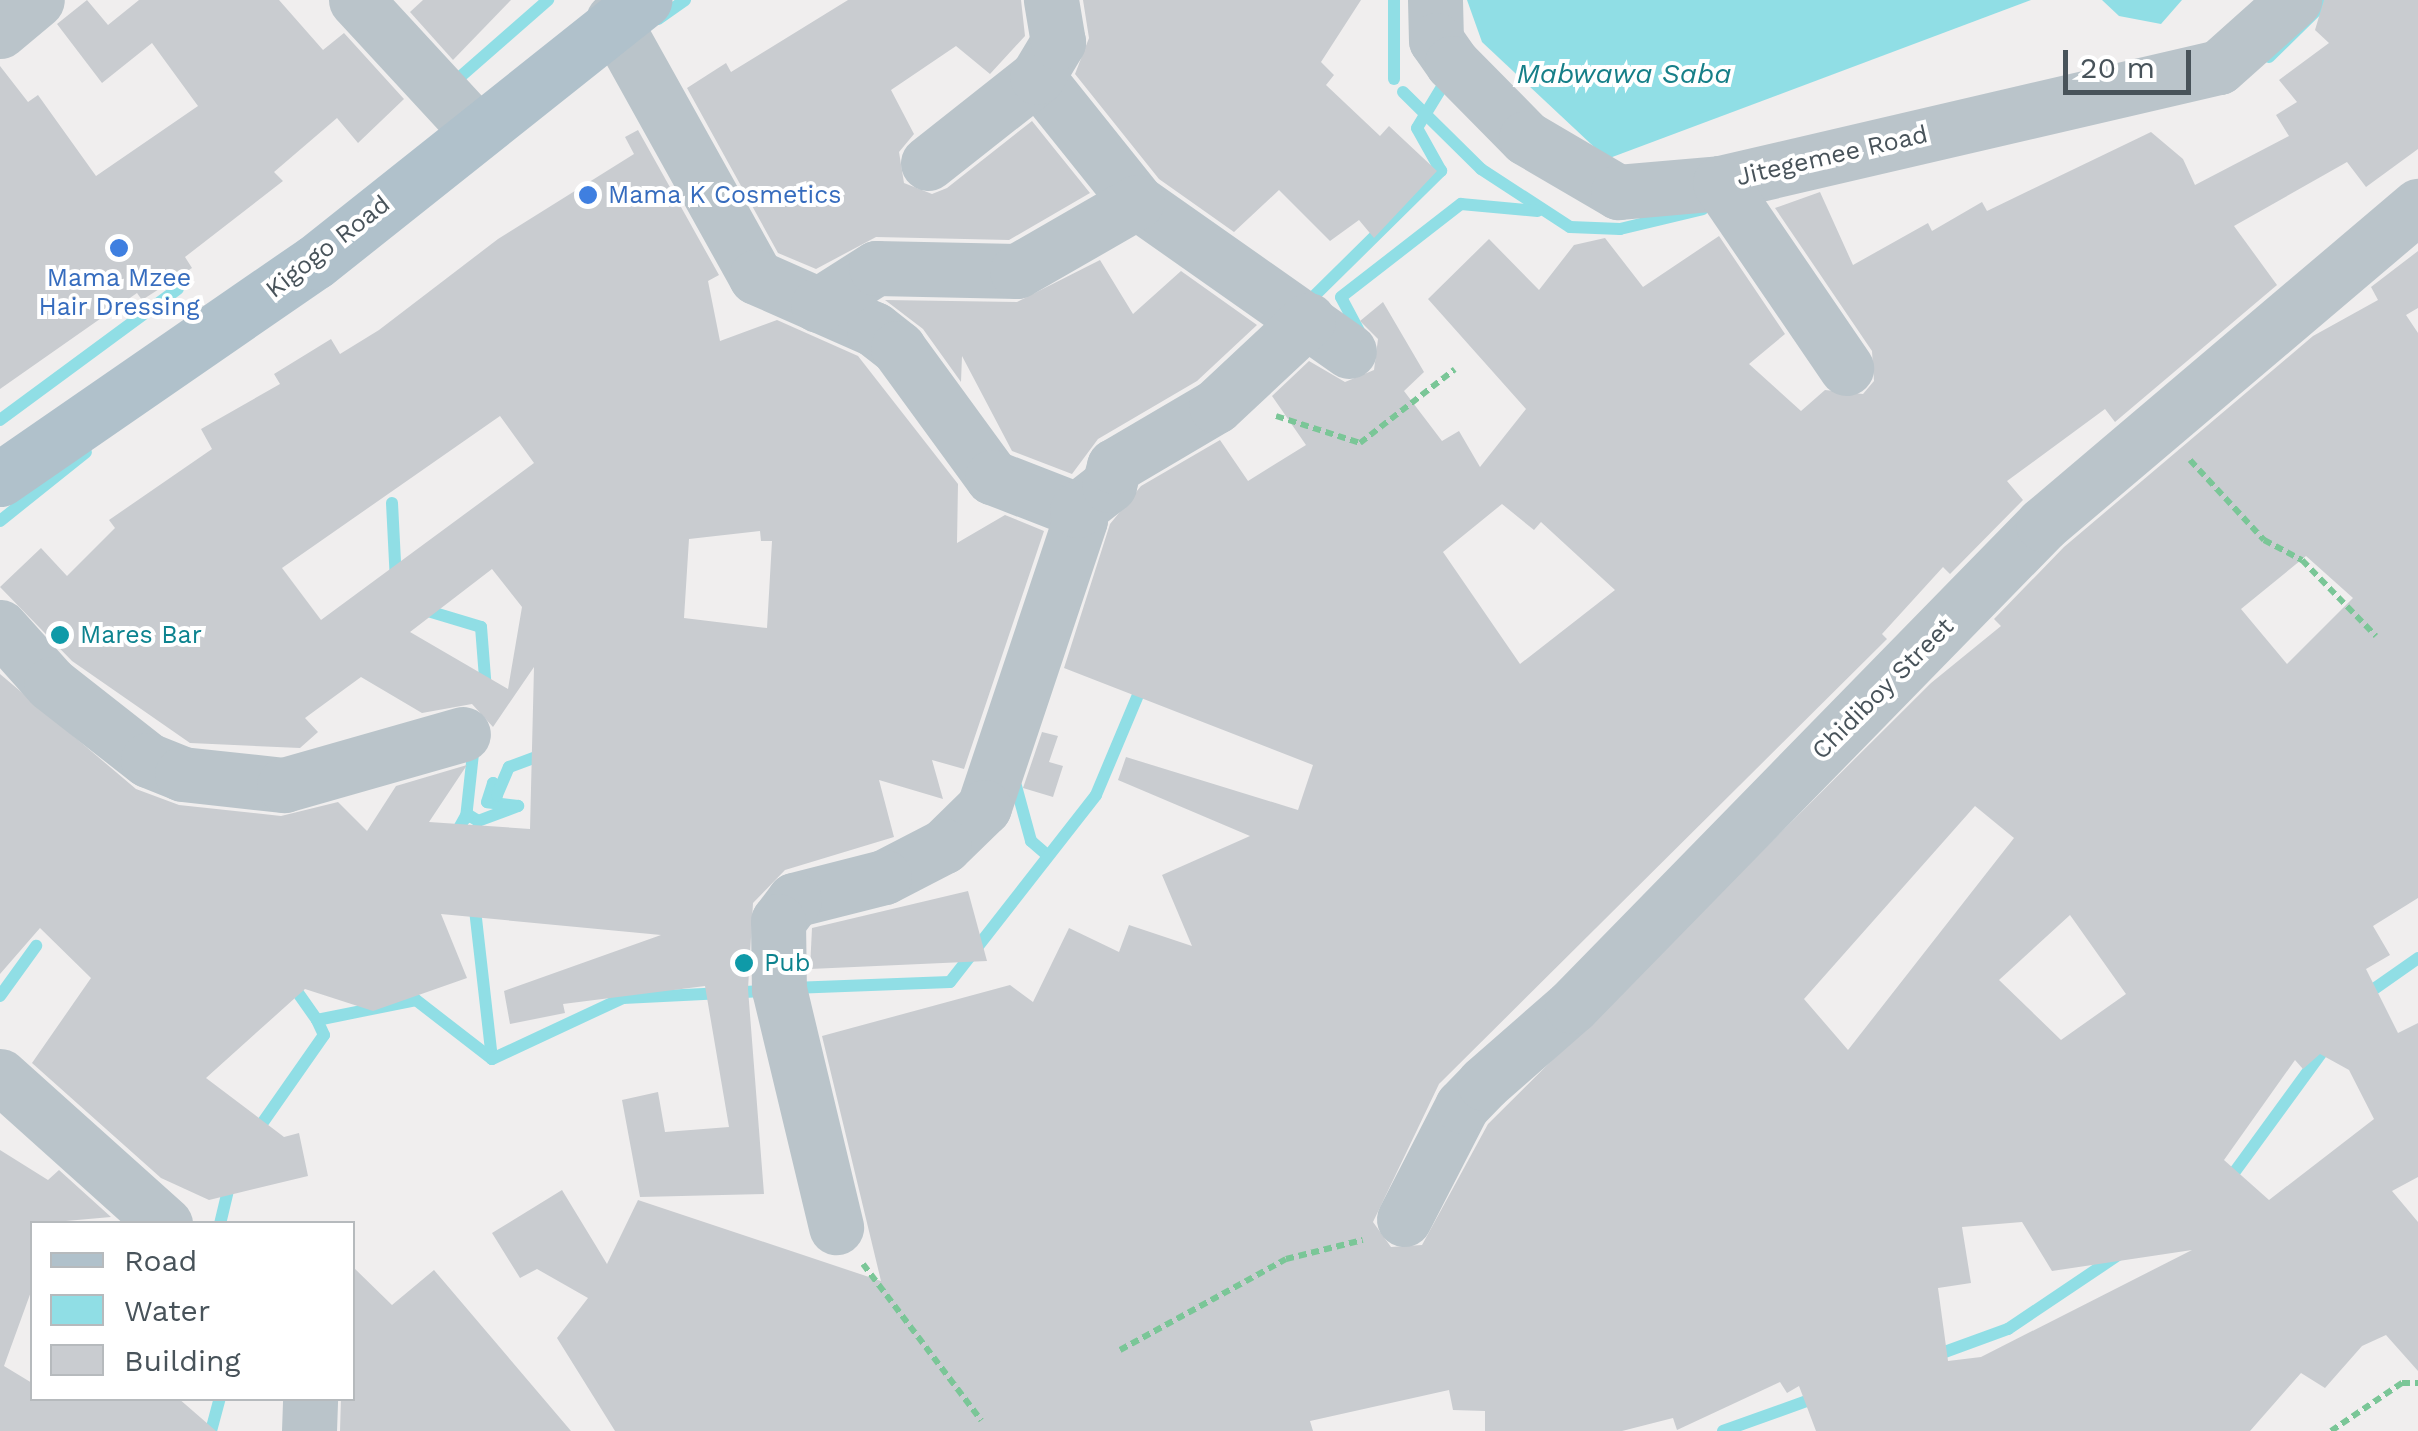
<!DOCTYPE html>
<style>
body{margin:0}
#map{position:relative;width:2418px;height:1431px;overflow:hidden;background:#f0eeee;font-family:"Work Sans",sans-serif}
div>[style]{position:absolute}
[style*='--x']{left:calc(var(--x)*1px);top:calc(var(--y)*1px);width:calc(var(--w)*1px);rotate:calc(var(--a)*1deg)}
.water>*{inset:0;background:#90dee5}
.stream>*{height:12px;margin:-6px;padding:0 6px;transform-origin:6px;border-radius:6px;background:#90dee5}
.building>*{inset:0;background:#c9ccd0}
.path>*{height:6px;margin-top:-3px;transform-origin:0;background:repeating-linear-gradient(90deg,#7ac697 0 8px,transparent 0 13px)}
.minor>*{height:55px;margin:-27.5px;padding:0 27.5px;transform-origin:27.5px;border-radius:27.5px;background:#bac4ca}
.major>*{height:55px;margin:-27.5px;padding:0 27.5px;transform-origin:27.5px;border-radius:27.5px;background:#b0c1cb}
.dots>*{width:28px;height:28px;translate:-50% -50%;box-sizing:border-box;border:5px solid #fff;border-radius:50%}
span{translate:-50% -50%;white-space:nowrap;text-align:center;line-height:1.15;-webkit-text-stroke:8px #fff;paint-order:stroke}
.street-label{font-size:25px;color:#48535a}
.shop-label{font-size:25px;color:#366cbe}
.left{translate:0 -50%;text-align:left}
.culture-label{font-size:25px;color:#0d838f}
.water-label{font-size:28px;color:#167f88;font-style:italic}
.legend{position:absolute;left:30px;top:1221px;width:325px;height:180px;box-sizing:border-box;background:#fff;border:2px solid #b6babd;margin:0;padding:12px 18px;list-style:none;font-size:30px;color:#48535a}
.legend li{display:flex;align-items:center;gap:20px;height:50px}
.legend b{width:50px;border:2px solid #b6babd}
.scale{position:absolute;left:2063px;top:50px;width:128px;height:45px;box-sizing:border-box;border:5px solid #48535a;border-top:0;padding-left:12px;font-size:30px;line-height:35px;white-space:nowrap;color:#48535a;-webkit-text-stroke:8px #fff;paint-order:stroke}
</style>
<div id="map">
<div class="water">
<div style="clip-path:polygon(1467px 0,2031px 0,1607px 159px,1482px 42px)"></div>
<div style="clip-path:polygon(2102px 0,2182px 0,2161px 24px,2119px 16px)"></div>
</div>
<div class="stream">
<div style="--x:1394;--y:0;--w:79;--a:90"></div>
<div style="--x:658;--y:19;--w:33;--a:-35"></div>
<div style="--x:2269;--y:57;--w:81;--a:-44.5"></div>
<div style="--x:452;--y:84;--w:128;--a:-41.2"></div>
<div style="--x:1403;--y:92;--w:110;--a:44.6"></div>
<div style="--x:1481;--y:169;--w:106;--a:33.1"></div>
<div style="--x:1570;--y:227;--w:50;--a:2.3"></div>
<div style="--x:1620;--y:229;--w:85;--a:-13.5"></div>
<div style="--x:1306;--y:304;--w:190;--a:-44.6"></div>
<div style="--x:1441;--y:171;--w:49;--a:-119.2"></div>
<div style="--x:1417;--y:128;--w:54;--a:-58.7"></div>
<div style="--x:1359;--y:331;--w:38;--a:-118"></div>
<div style="--x:1341;--y:297;--w:152;--a:-37.8"></div>
<div style="--x:1461;--y:204;--w:77;--a:5.2"></div>
<div style="--x:0;--y:420;--w:221;--a:-36.4"></div>
<div style="--x:392;--y:503;--w:80;--a:87.1"></div>
<div style="--x:0;--y:521;--w:110;--a:-38.7"></div>
<div style="--x:418;--y:608;--w:66;--a:16.8"></div>
<div style="--x:481;--y:627;--w:63;--a:85.5"></div>
<div style="--x:1016;--y:786;--w:57;--a:74.7"></div>
<div style="--x:1031;--y:841;--w:21;--a:41"></div>
<div style="--x:466;--y:818;--w:74;--a:-83.8"></div>
<div style="--x:453;--y:839;--w:29;--a:-61"></div>
<div style="--x:467;--y:814;--w:13;--a:32"></div>
<div style="--x:478;--y:821;--w:43;--a:-20.6"></div>
<div style="--x:518;--y:806;--w:31;--a:-173"></div>
<div style="--x:487;--y:802;--w:20;--a:-72"></div>
<div style="--x:493;--y:783;--w:13;--a:72"></div>
<div style="--x:497;--y:795;--w:30;--a:-67"></div>
<div style="--x:509;--y:767;--w:40;--a:-20.2"></div>
<div style="--x:474;--y:901;--w:159;--a:83.5"></div>
<div style="--x:291;--y:983;--w:45;--a:54.9"></div>
<div style="--x:792;--y:988;--w:158;--a:-2.2"></div>
<div style="--x:950;--y:982;--w:237;--a:-52"></div>
<div style="--x:1096;--y:795;--w:124;--a:-67.2"></div>
<div style="--x:0;--y:996;--w:62;--a:-54.2"></div>
<div style="--x:2364;--y:996;--w:66;--a:-35.1"></div>
<div style="--x:254;--y:1135;--w:122;--a:-55"></div>
<div style="--x:324;--y:1035;--w:17;--a:-115"></div>
<div style="--x:317;--y:1020;--w:101;--a:-11.4"></div>
<div style="--x:416;--y:1000;--w:96;--a:37.8"></div>
<div style="--x:492;--y:1059;--w:145;--a:-25"></div>
<div style="--x:623;--y:998;--w:144;--a:-2.8"></div>
<div style="--x:2228;--y:1181;--w:170;--a:-53.9"></div>
<div style="--x:220;--y:1224;--w:43;--a:-76.6"></div>
<div style="--x:1931;--y:1357;--w:82;--a:-20"></div>
<div style="--x:2008;--y:1329;--w:133;--a:-33.9"></div>
<div style="--x:211;--y:1431;--w:34;--a:-75"></div>
<div style="--x:1723;--y:1431;--w:101;--a:-19.7"></div>
</div>
<div class="building">
<div style="clip-path:polygon(87px 0,108px 25px,139px 0,279px 0,323px 50px,344px 33px,404px 99px,358px 143px,337px 118px,274px 172px,283px 181px,185px 257px,192px 268px,142px 300px,137px 293px,0 389px,0 66px,28px 102px,38px 95px,96px 176px,198px 106px,152px 43px,102px 83px,57px 24px)"></div>
<div style="clip-path:polygon(423px 0,511px 0,453px 60px,410px 12px)"></div>
<div style="clip-path:polygon(848px 0,1021px 0,1025px 36px,990px 74px,956px 46px,891px 90px,914px 134px,899px 152px,904px 183px,932px 194px,947px 188px,1032px 121px,1090px 193px,1009px 240px,876px 237px,816px 269px,778px 253px,687px 88px,726px 63px,731px 72px)"></div>
<div style="clip-path:polygon(1083px 0,1361px 0,1321px 62px,1334px 75px,1326px 85px,1380px 136px,1389px 126px,1437px 171px,1374px 238px,1359px 220px,1330px 241px,1279px 190px,1234px 232px,1159px 179px,1075px 74px,1089px 38px)"></div>
<div style="clip-path:polygon(evenodd,2324px 0,2418px 0,2418px 149px,2366px 187px,2347px 162px,2234px 226px,2277px 285px,2115px 422px,2105px 409px,2007px 481px,2023px 500px,1950px 574px,1943px 567px,1882px 634px,1887px 639px,1439px 1084px,1373px 1222px,1391px 1247px,1422px 1245px,1488px 1124px,1931px 683px,2001px 626px,1994px 619px,2064px 547px,2313px 336px,2378px 300px,2371px 287px,2418px 251px,2418px 308px,2406px 315px,2418px 333px,2418px 898px,2373px 926px,2390px 955px,2366px 969px,2398px 1033px,2418px 1023px,2418px 1177px,2392px 1191px,2418px 1222px,2418px 1371px,2386px 1335px,2362px 1346px,2325px 1388px,2301px 1373px,2250px 1431px,1816px 1431px,1799px 1386px,1787px 1393px,1780px 1382px,1677px 1430px,1673px 1418px,1622px 1431px,1485px 1431px,1485px 1411px,1453px 1410px,1449px 1390px,1310px 1421px,1313px 1431px,615px 1431px,557px 1338px,588px 1298px,537px 1269px,520px 1278px,492px 1233px,562px 1190px,607px 1264px,638px 1200px,881px 1281px,822px 1036px,1010px 985px,1033px 1002px,1069px 928px,1119px 952px,1129px 925px,1192px 946px,1162px 875px,1250px 836px,1118px 780px,1126px 757px,1298px 810px,1313px 765px,1064px 668px,1110px 524px,1141px 486px,1220px 440px,1248px 481px,1306px 445px,1272px 396px,1309px 361px,1345px 382px,1374px 370px,1378px 339px,1360px 321px,1383px 302px,1424px 372px,1404px 391px,1442px 441px,1459px 431px,1480px 467px,1526px 409px,1428px 299px,1489px 239px,1539px 290px,1574px 245px,1605px 238px,1643px 287px,1719px 236px,1785px 334px,1749px 364px,1801px 411px,1825px 390px,1863px 394px,1874px 381px,1872px 351px,1775px 208px,1820px 192px,1853px 265px,1928px 223px,1932px 231px,1982px 202px,1987px 211px,2151px 132px,2183px 159px,2195px 185px,2289px 136px,2276px 115px,2297px 102px,2279px 80px,2329px 43px,2315px 30px,2324px 0,1502px 504px,1534px 530px,1541px 522px,1615px 590px,1520px 664px,1443px 552px,1502px 504px,2324px 0,2306px 556px,2353px 598px,2287px 664px,2241px 609px,2306px 556px,2324px 0,1975px 806px,2014px 838px,1848px 1050px,1804px 999px,1975px 806px,2324px 0,2070px 915px,2126px 994px,2061px 1040px,1999px 980px,2070px 915px,2324px 0,2320px 1054px,2349px 1070px,2374px 1119px,2269px 1200px,2224px 1160px,2295px 1060px,2303px 1069px,2320px 1054px,2324px 0,2022px 1222px,2052px 1271px,2192px 1250px,1981px 1357px,1948px 1361px,1938px 1288px,1971px 1283px,1962px 1227px,2022px 1222px)"></div>
<div style="clip-path:polygon(evenodd,638px 130px,719px 275px,708px 281px,720px 341px,777px 320px,858px 356px,958px 484px,957px 543px,1005px 515px,1044px 531px,964px 769px,932px 760px,943px 799px,879px 780px,894px 837px,785px 870px,753px 903px,748px 989px,764px 1194px,640px 1197px,622px 1100px,658px 1092px,665px 1132px,729px 1127px,705px 986px,563px 1004px,565px 1013px,510px 1024px,504px 991px,661px 935px,441px 914px,467px 978px,373px 1011px,305px 989px,206px 1078px,284px 1137px,299px 1133px,308px 1176px,209px 1200px,161px 1178px,32px 1063px,91px 978px,40px 928px,0 974px,0 674px,136px 789px,179px 805px,281px 816px,338px 802px,367px 831px,396px 786px,467px 765px,429px 822px,530px 829px,534px 667px,493px 727px,472px 704px,422px 713px,361px 677px,305px 718px,318px 732px,300px 748px,190px 743px,72px 661px,0 587px,41px 548px,67px 576px,115px 528px,109px 520px,212px 449px,201px 429px,280px 384px,274px 374px,331px 339px,340px 354px,379px 330px,498px 239px,634px 154px,625px 137px,638px 130px,500px 416px,534px 463px,321px 620px,282px 568px,500px 416px,638px 130px,760px 531px,761px 541px,772px 541px,767px 628px,684px 618px,689px 539px,760px 531px,638px 130px,492px 569px,522px 607px,508px 689px,410px 632px,492px 569px)"></div>
<div style="clip-path:polygon(1100px 260px,1133px 314px,1181px 271px,1257px 325px,1197px 381px,1098px 439px,1072px 474px,1012px 451px,962px 356px,961px 382px,923px 329px,885px 300px,1017px 302px)"></div>
<div style="clip-path:polygon(1042px 732px,1058px 736px,1049px 762px,1063px 766px,1053px 797px,1023px 788px)"></div>
<div style="clip-path:polygon(968px 891px,987px 961px,810px 969px,812px 928px)"></div>
<div style="clip-path:polygon(0 1150px,48px 1180px,59px 1170px,111px 1217px,32px 1224px,32px 1289px,4px 1366px,32px 1383px,32px 1398px,178px 1398px,216px 1431px,0 1431px)"></div>
<div style="clip-path:polygon(352px 1266px,392px 1305px,434px 1270px,571px 1431px,340px 1431px,341px 1398px,352px 1398px)"></div>
</div>
<div class="path">
<div style="--x:1276;--y:416;--w:88;--a:17.8"></div>
<div style="--x:1360;--y:443;--w:120;--a:-37.9"></div>
<div style="--x:2190;--y:460;--w:109;--a:47.2"></div>
<div style="--x:2264;--y:540;--w:43;--a:27.8"></div>
<div style="--x:2302;--y:560;--w:106;--a:45.8"></div>
<div style="--x:863;--y:1264;--w:196;--a:52.9"></div>
<div style="--x:1120;--y:1350;--w:189;--a:-28.7"></div>
<div style="--x:1286;--y:1259;--w:79;--a:-13.9"></div>
<div style="--x:2331;--y:1431;--w:86;--a:-34.1"></div>
<div style="--x:2402;--y:1383;--w:16;--a:0"></div>
</div>
<div class="minor">
<div style="--x:356;--y:0;--w:174;--a:47.3"></div>
<div style="--x:1435;--y:0;--w:40;--a:88.6"></div>
<div style="--x:1436;--y:40;--w:28;--a:55"></div>
<div style="--x:1452;--y:63;--w:105;--a:45.4"></div>
<div style="--x:1526;--y:138;--w:107;--a:30.4"></div>
<div style="--x:1618;--y:192;--w:102;--a:-5"></div>
<div style="--x:1720;--y:183;--w:512;--a:-13.09"></div>
<div style="--x:2219;--y:67;--w:101;--a:-41.8"></div>
<div style="--x:613;--y:20;--w:294;--a:60.9"></div>
<div style="--x:756;--y:277;--w:129;--a:23.8"></div>
<div style="--x:874;--y:329;--w:31;--a:38"></div>
<div style="--x:898;--y:348;--w:160;--a:53.9"></div>
<div style="--x:992;--y:477;--w:91;--a:21.2"></div>
<div style="--x:1077;--y:510;--w:10;--a:73"></div>
<div style="--x:1080;--y:520;--w:303;--a:108.5"></div>
<div style="--x:984;--y:807;--w:56;--a:135.7"></div>
<div style="--x:944;--y:846;--w:68;--a:152.7"></div>
<div style="--x:884;--y:877;--w:93;--a:165.7"></div>
<div style="--x:794;--y:900;--w:26;--a:127"></div>
<div style="--x:778;--y:921;--w:68;--a:89.2"></div>
<div style="--x:779;--y:989;--w:245;--a:76.5"></div>
<div style="--x:0;--y:31;--w:48;--a:-40"></div>
<div style="--x:1037;--y:77;--w:160;--a:51.3"></div>
<div style="--x:1137;--y:202;--w:259;--a:35.1"></div>
<div style="--x:928;--y:163;--w:139;--a:-38.3"></div>
<div style="--x:1037;--y:77;--w:41;--a:-59"></div>
<div style="--x:1058;--y:42;--w:43;--a:-99.5"></div>
<div style="--x:1720;--y:183;--w:224;--a:55.7"></div>
<div style="--x:818;--y:305;--w:69;--a:-32.5"></div>
<div style="--x:876;--y:268;--w:141;--a:1.2"></div>
<div style="--x:1017;--y:271;--w:138;--a:-29.9"></div>
<div style="--x:1077;--y:510;--w:41;--a:-38"></div>
<div style="--x:1109;--y:485;--w:20;--a:-75"></div>
<div style="--x:1114;--y:466;--w:118;--a:-30.5"></div>
<div style="--x:1216;--y:406;--w:126;--a:-43.1"></div>
<div style="--x:0;--y:627;--w:76;--a:48.2"></div>
<div style="--x:51;--y:684;--w:123;--a:38.1"></div>
<div style="--x:148;--y:760;--w:37;--a:22"></div>
<div style="--x:182;--y:774;--w:103;--a:6.2"></div>
<div style="--x:284;--y:785;--w:186;--a:-15.9"></div>
<div style="--x:0;--y:1076;--w:222;--a:41.9"></div>
<div style="--x:1404;--y:1219;--w:127;--a:-62.8"></div>
<div style="--x:1462;--y:1106;--w:32;--a:-46"></div>
<div style="--x:1484;--y:1083;--w:117;--a:-41.2"></div>
<div style="--x:1572;--y:1006;--w:674;--a:-45.66"></div>
<div style="--x:2043;--y:524;--w:492;--a:-40.3"></div>
<div style="--x:309;--y:1431;--w:33;--a:-88"></div>
</div>
<div class="major">
<div style="--x:0;--y:479;--w:383;--a:-34.6"></div>
<div style="--x:315;--y:262;--w:421;--a:-38.5"></div>
</div>
<div class="dots">
<div style="left:588px;top:195px;background:#3f7fe0"></div>
<div style="left:119px;top:248px;background:#3f7fe0"></div>
<div style="left:60px;top:635px;background:#0f9aa8"></div>
<div style="left:744px;top:963px;background:#0f9aa8"></div>
</div>
<div class="street-label">
<span style="left:1832px;top:156px;rotate:-13deg">Jitegemee Road</span>
<span style="left:328px;top:247px;rotate:-38deg">Kigogo Road</span>
<span style="left:1883px;top:689px;rotate:-45deg">Chidiboy Street</span>
</div>
<div class="shop-label">
<span class="left" style="left:608px;top:195px">Mama K Cosmetics</span>
<span style="left:119px;top:293px">Mama Mzee<br>Hair Dressing</span>
</div>
<div class="culture-label">
<span class="left" style="left:80px;top:635px">Mares Bar</span>
<span class="left" style="left:764px;top:963px">Pub</span>
</div>
<div class="water-label">
<span style="left:1624px;top:74px">Mabwawa Saba</span>
</div>
<ul class="legend">
<li><b style="height:12px;background:#b0c1cb"></b>Road</li>
<li><b style="height:28px;background:#90dee5"></b>Water</li>
<li><b style="height:28px;background:#c9ccd0"></b>Building</li>
</ul>
<div class="scale">20 m</div>
</div>
